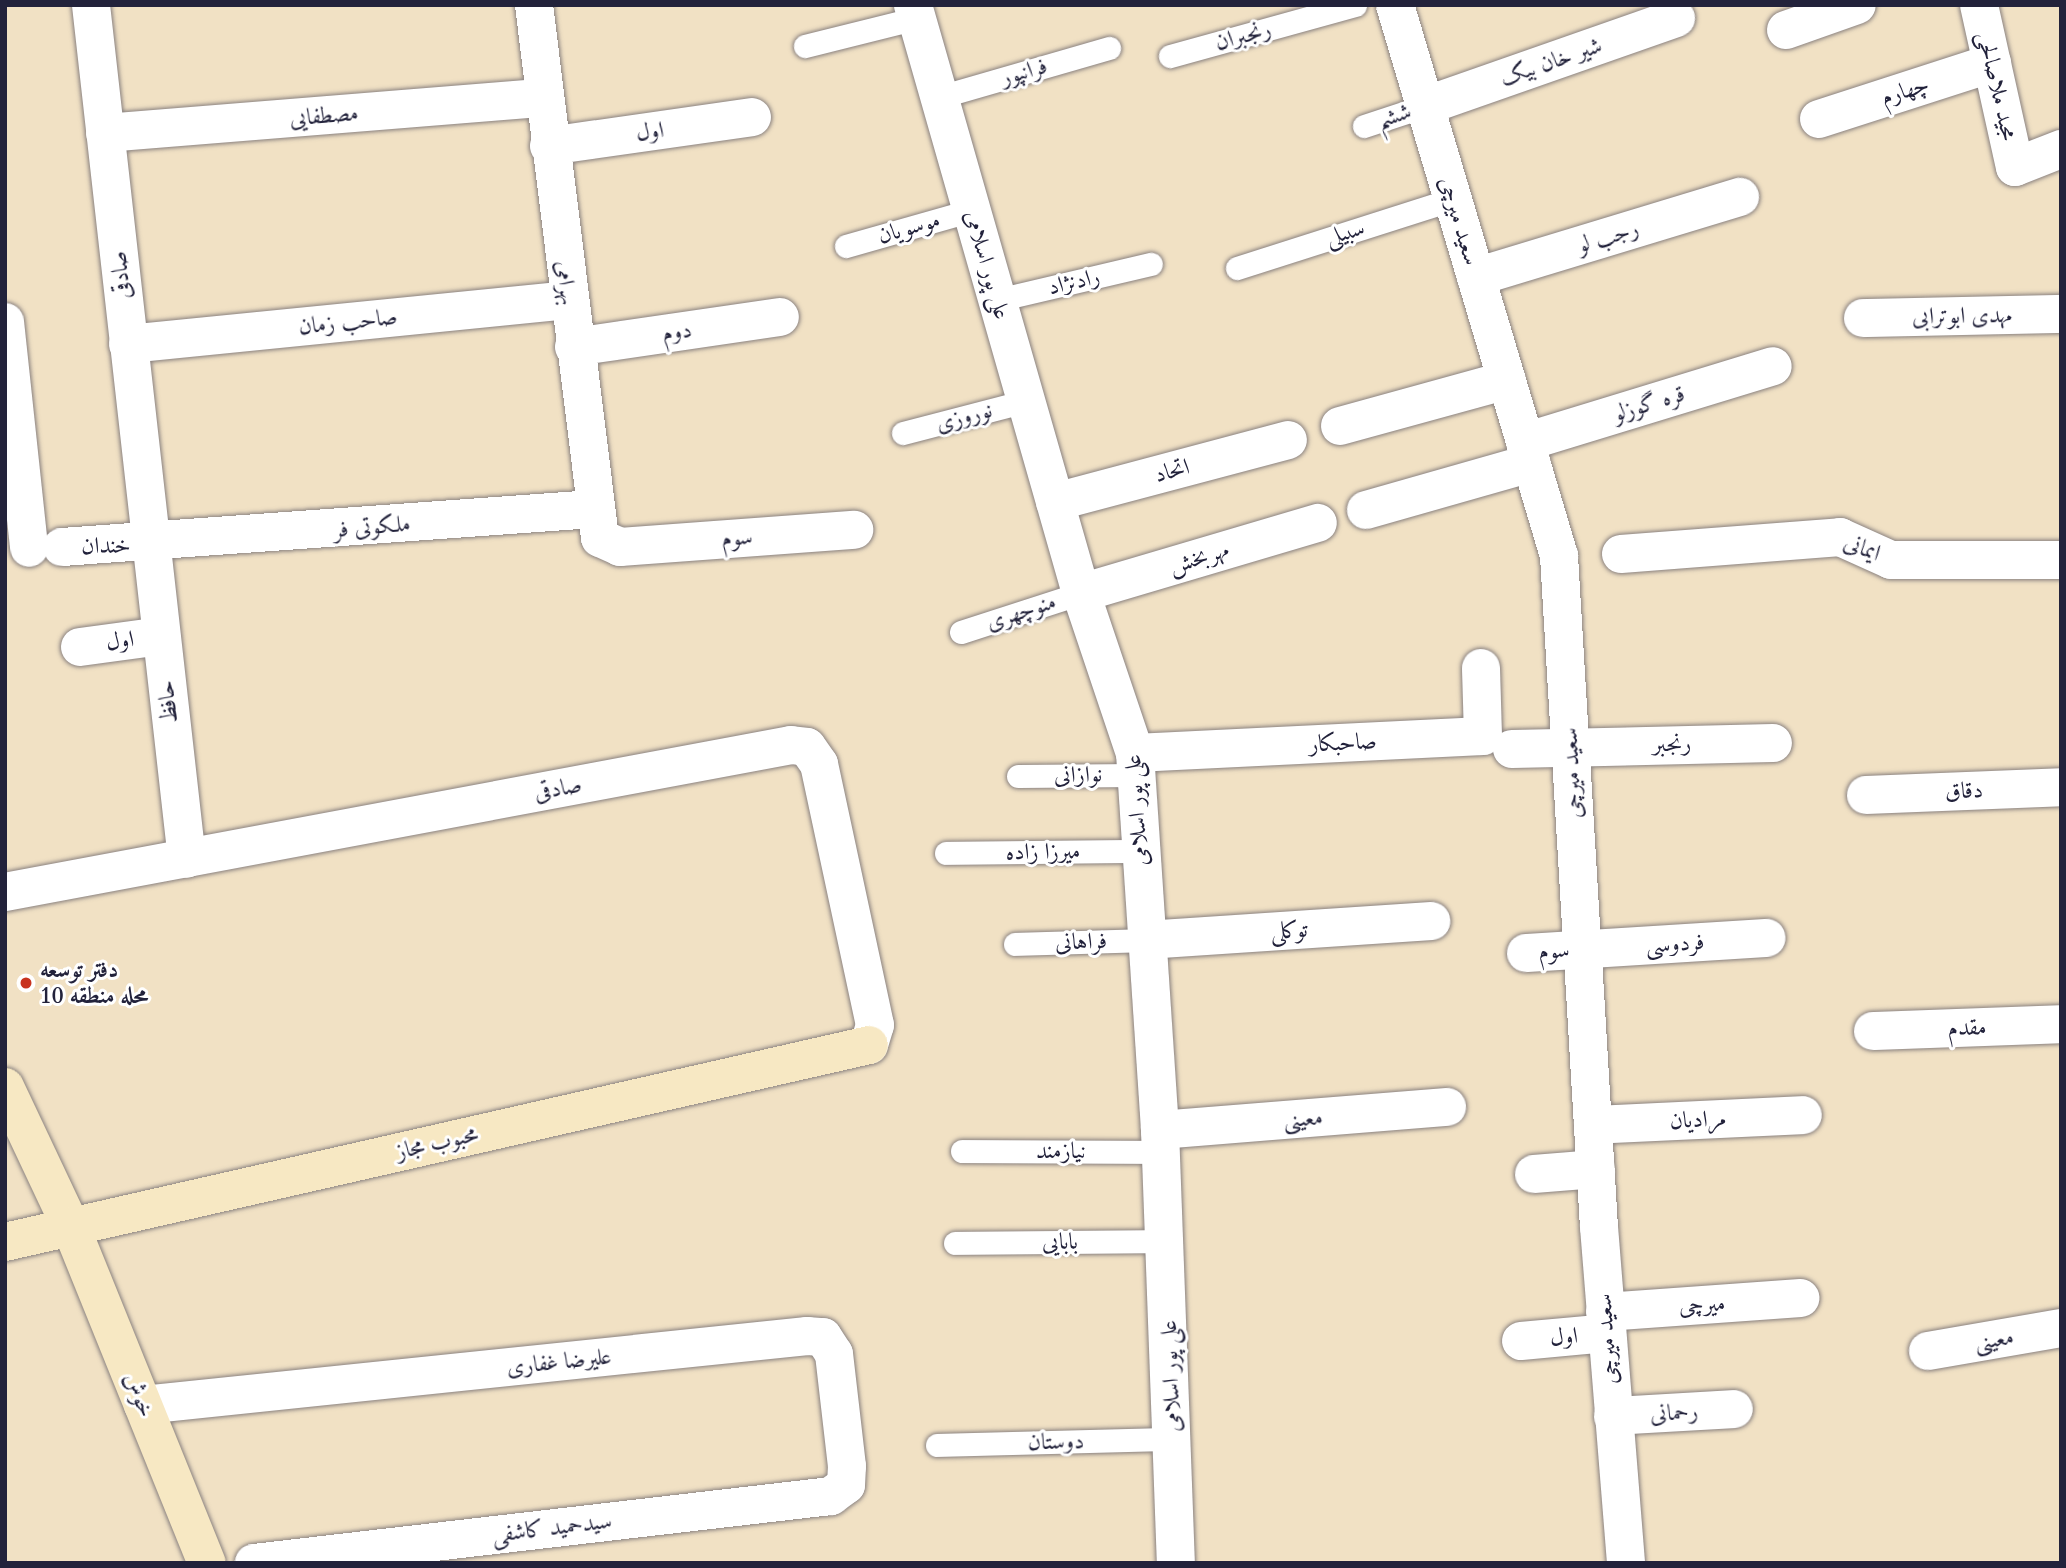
<!DOCTYPE html>
<meta charset="utf-8">
<style>
body{margin:0}
#map{position:relative;width:2066px;height:1568px;overflow:hidden;background:#f1e1c4;font-family:Cardo,Amiri,serif}
div>[style]{position:absolute}
[style*='--x']{left:calc(var(--x)*1px);top:calc(var(--y)*1px);width:calc(var(--w)*1px);rotate:calc(var(--a)*1deg)}
.roads{filter:drop-shadow(0 0 2px #8a8280) drop-shadow(0 0 2px #8a8280)}
.service>*{height:23px;margin:-11.5px;padding:0 11.5px;transform-origin:11.5px;border-radius:11.5px;background:#fff}
.minor>*{height:38px;margin:-19px;padding:0 19px;transform-origin:19px;border-radius:19px;background:#fff}
.secondary>*{height:38px;margin:-19px;padding:0 19px;transform-origin:19px;border-radius:19px;background:#f7e8c3}
.dots>*{width:19px;height:19px;translate:-50% -50%;box-sizing:border-box;border:4px solid #fff;border-radius:50%}
span{translate:-50% -50%;white-space:nowrap;text-align:center;line-height:1.15;-webkit-text-stroke:6px #fff;paint-order:stroke}
.street-label{font-size:23px;color:#22223b}
.poi-label{font-size:23px;color:#22223b;font-weight:700}
.left{translate:0 -50%;text-align:left}
.frame{position:absolute;inset:0;border:7px solid #22223b;pointer-events:none}
</style>
<div id="map">
<div class="roads">
<div class="service">
<div style="--x:805;--y:46;--w:115;--a:-14"></div>
<div style="--x:1170;--y:56;--w:192;--a:-15.4"></div>
<div style="--x:939;--y:97;--w:177;--a:-16.1"></div>
<div style="--x:1364;--y:126;--w:64;--a:-18.2"></div>
<div style="--x:846;--y:246;--w:131;--a:-15.9"></div>
<div style="--x:1237;--y:268;--w:227;--a:-17.7"></div>
<div style="--x:997;--y:300;--w:158;--a:-13.2"></div>
<div style="--x:903;--y:433;--w:127;--a:-14.6"></div>
<div style="--x:961;--y:632;--w:126;--a:-18"></div>
<div style="--x:1018;--y:776;--w:120;--a:-0.5"></div>
<div style="--x:946;--y:853;--w:195;--a:-0.6"></div>
<div style="--x:1015;--y:944;--w:131;--a:-1.7"></div>
<div style="--x:962;--y:1151;--w:198;--a:0.3"></div>
<div style="--x:955;--y:1243;--w:210;--a:-0.5"></div>
<div style="--x:937;--y:1445;--w:237;--a:-1.5"></div>
</div>
<div class="minor">
<div style="--x:91;--y:5;--w:859;--a:83.59"></div>
<div style="--x:534;--y:5;--w:537;--a:82.94"></div>
<div style="--x:600;--y:538;--w:22;--a:24"></div>
<div style="--x:620;--y:547;--w:235;--a:-4.2"></div>
<div style="--x:913;--y:5;--w:612;--a:74.05"></div>
<div style="--x:1081;--y:593;--w:169;--a:71.4"></div>
<div style="--x:1135;--y:753;--w:378;--a:86.2"></div>
<div style="--x:1160;--y:1130;--w:433;--a:87.9"></div>
<div style="--x:1395;--y:5;--w:575;--a:73.42"></div>
<div style="--x:1559;--y:556;--w:672;--a:86.59"></div>
<div style="--x:1599;--y:1227;--w:337;--a:85.4"></div>
<div style="--x:1979;--y:5;--w:166;--a:77.5"></div>
<div style="--x:2015;--y:167;--w:49;--a:-21.4"></div>
<div style="--x:1786;--y:30;--w:75;--a:-19.4"></div>
<div style="--x:1425;--y:106;--w:266;--a:-19.3"></div>
<div style="--x:1819;--y:119;--w:182;--a:-17.9"></div>
<div style="--x:105;--y:133;--w:439;--a:-4.6"></div>
<div style="--x:549;--y:146;--w:205;--a:-8.1"></div>
<div style="--x:1476;--y:277;--w:276;--a:-16.9"></div>
<div style="--x:1863;--y:318;--w:198;--a:-1.2"></div>
<div style="--x:5;--y:322;--w:227;--a:83.9"></div>
<div style="--x:128;--y:344;--w:442;--a:-5.7"></div>
<div style="--x:574;--y:347;--w:208;--a:-8.3"></div>
<div style="--x:1340;--y:426;--w:173;--a:-15.4"></div>
<div style="--x:1525;--y:442;--w:259;--a:-17"></div>
<div style="--x:1055;--y:502;--w:241;--a:-14.9"></div>
<div style="--x:1366;--y:510;--w:172;--a:-15.9"></div>
<div style="--x:62;--y:547;--w:532;--a:-4.09"></div>
<div style="--x:1621;--y:554;--w:220;--a:-4.4"></div>
<div style="--x:1840;--y:537;--w:56;--a:24.3"></div>
<div style="--x:1891;--y:560;--w:170;--a:0"></div>
<div style="--x:1081;--y:593;--w:247;--a:-16.5"></div>
<div style="--x:80;--y:647;--w:82;--a:-7.7"></div>
<div style="--x:1512;--y:749;--w:261;--a:-1.3"></div>
<div style="--x:1135;--y:753;--w:348;--a:-2.8"></div>
<div style="--x:1483;--y:736;--w:68;--a:-91.7"></div>
<div style="--x:1866;--y:795;--w:195;--a:-2.3"></div>
<div style="--x:5;--y:892;--w:800;--a:-10.59"></div>
<div style="--x:791;--y:745;--w:16;--a:7"></div>
<div style="--x:807;--y:747;--w:21;--a:55"></div>
<div style="--x:819;--y:764;--w:267;--a:77.9"></div>
<div style="--x:875;--y:1025;--w:21;--a:107"></div>
<div style="--x:1146;--y:940;--w:286;--a:-3.8"></div>
<div style="--x:1526;--y:953;--w:241;--a:-3.6"></div>
<div style="--x:1873;--y:1031;--w:188;--a:-2.1"></div>
<div style="--x:1593;--y:1125;--w:210;--a:-2.7"></div>
<div style="--x:1160;--y:1130;--w:288;--a:-4.6"></div>
<div style="--x:1534;--y:1174;--w:62;--a:-4.6"></div>
<div style="--x:1605;--y:1312;--w:196;--a:-4.1"></div>
<div style="--x:1521;--y:1341;--w:86;--a:-5.3"></div>
<div style="--x:1928;--y:1351;--w:135;--a:-9.8"></div>
<div style="--x:143;--y:1405;--w:668;--a:-5.93"></div>
<div style="--x:807;--y:1336;--w:16;--a:4"></div>
<div style="--x:823;--y:1337;--w:20;--a:57"></div>
<div style="--x:834;--y:1354;--w:113;--a:83.4"></div>
<div style="--x:847;--y:1466;--w:19;--a:93"></div>
<div style="--x:846;--y:1485;--w:19;--a:144"></div>
<div style="--x:831;--y:1496;--w:581;--a:173.38"></div>
<div style="--x:1613;--y:1416;--w:121;--a:-3.3"></div>
</div>
<div class="secondary">
<div style="--x:5;--y:1087;--w:155;--a:64.8"></div>
<div style="--x:71;--y:1227;--w:362;--a:68"></div>
<div style="--x:5;--y:1242;--w:886;--a:-12.84"></div>
</div>
</div>
<div class="dots">
<div style="left:26px;top:983px;background:#c8321e"></div>
</div>
<div class="street-label">
<span style="left:1243px;top:36px;rotate:-15deg">رنجبران</span>
<span style="left:1551px;top:62px;rotate:-19deg">شیر خان بیک</span>
<span style="left:1024px;top:72px;rotate:-16deg">فرانپور</span>
<span style="left:1997px;top:86px;rotate:77deg">مجید ملاصالحی</span>
<span style="left:1905px;top:91px;rotate:-18deg">چهارم</span>
<span style="left:324px;top:116px;rotate:-5deg">مصطفایی</span>
<span style="left:1394px;top:116px;rotate:-18deg">ششم</span>
<span style="left:650px;top:132px;rotate:-8deg">اول</span>
<span style="left:1459px;top:221px;rotate:73deg">سعید میرچی</span>
<span style="left:909px;top:228px;rotate:-16deg">موسویان</span>
<span style="left:1345px;top:233px;rotate:-17deg">سبیلی</span>
<span style="left:1608px;top:237px;rotate:-17deg">رجب لو</span>
<span style="left:987px;top:265px;rotate:74deg">علی پور اسلامی</span>
<span style="left:121px;top:275px;rotate:-96deg">صادقی</span>
<span style="left:1074px;top:282px;rotate:-13deg">رادنژاد</span>
<span style="left:566px;top:283px;rotate:83deg">بهرامی</span>
<span style="left:1962px;top:316px;rotate:-1deg">مهدی ابوترابی</span>
<span style="left:348px;top:322px;rotate:-6deg">صاحب زمان</span>
<span style="left:677px;top:332px;rotate:-8deg">دوم</span>
<span style="left:1649px;top:404px;rotate:-17deg">قره گوزلو</span>
<span style="left:964px;top:417px;rotate:-15deg">نوروزی</span>
<span style="left:1172px;top:471px;rotate:-15deg">اتحاد</span>
<span style="left:372px;top:527px;rotate:-5deg">ملکوتی فر</span>
<span style="left:737px;top:538px;rotate:-4deg">سوم</span>
<span style="left:106px;top:546px;rotate:-1deg">خندان</span>
<span style="left:1862px;top:548px;rotate:21deg">ایمانی</span>
<span style="left:1199px;top:558px;rotate:-17deg">مهربخش</span>
<span style="left:1021px;top:612px;rotate:-18deg">منوچهری</span>
<span style="left:120px;top:641px;rotate:-8deg">اول</span>
<span style="left:168px;top:702px;rotate:-97deg">حافظ</span>
<span style="left:1343px;top:743px;rotate:-3deg">صاحبکار</span>
<span style="left:1672px;top:744px;rotate:-1deg">رنجبر</span>
<span style="left:1572px;top:773px;rotate:-93deg">سعید میرچی</span>
<span style="left:1078px;top:775px;rotate:-1deg">نوازانی</span>
<span style="left:558px;top:789px;rotate:-11deg">صادقی</span>
<span style="left:1964px;top:791px;rotate:-2deg">دقاق</span>
<span style="left:1137px;top:810px;rotate:-94deg">علی پور اسلامی</span>
<span style="left:1043px;top:852px;rotate:-1deg">میرزا زاده</span>
<span style="left:1289px;top:931px;rotate:-4deg">توکلی</span>
<span style="left:1081px;top:942px;rotate:-2deg">فراهانی</span>
<span style="left:1675px;top:944px;rotate:-4deg">فردوسی</span>
<span style="left:1554px;top:951px;rotate:-4deg">سوم</span>
<span style="left:1967px;top:1028px;rotate:-2deg">مقدم</span>
<span style="left:1303px;top:1119px;rotate:-5deg">معینی</span>
<span style="left:1698px;top:1120px;rotate:-3deg">مرادیان</span>
<span style="left:437px;top:1143px;rotate:-13deg">محبوب مجاز</span>
<span style="left:1061px;top:1151px">نیازمند</span>
<span style="left:1060px;top:1242px;rotate:-1deg">بابایی</span>
<span style="left:1702px;top:1305px;rotate:-4deg">میرچی</span>
<span style="left:1564px;top:1337px;rotate:-5deg">اول</span>
<span style="left:1607px;top:1339px;rotate:-94deg">سعید میرچی</span>
<span style="left:1994px;top:1340px;rotate:-10deg">معینی</span>
<span style="left:559px;top:1362px;rotate:-6deg">علیرضا غفاری</span>
<span style="left:1171px;top:1376px;rotate:-92deg">علی پور اسلامی</span>
<span style="left:139px;top:1395px;rotate:68deg">خوش</span>
<span style="left:1674px;top:1413px;rotate:-4deg">رحمانی</span>
<span style="left:1056px;top:1442px;rotate:-1deg">دوستان</span>
<span style="left:552px;top:1528px;rotate:-7deg">سیدحمید کاشفی</span>
</div>
<div class="poi-label">
<span class="left" style="left:40px;top:983px">دفتر توسعه<br>محله منطقه 10</span>
</div>
<div class="frame"></div>
</div>
